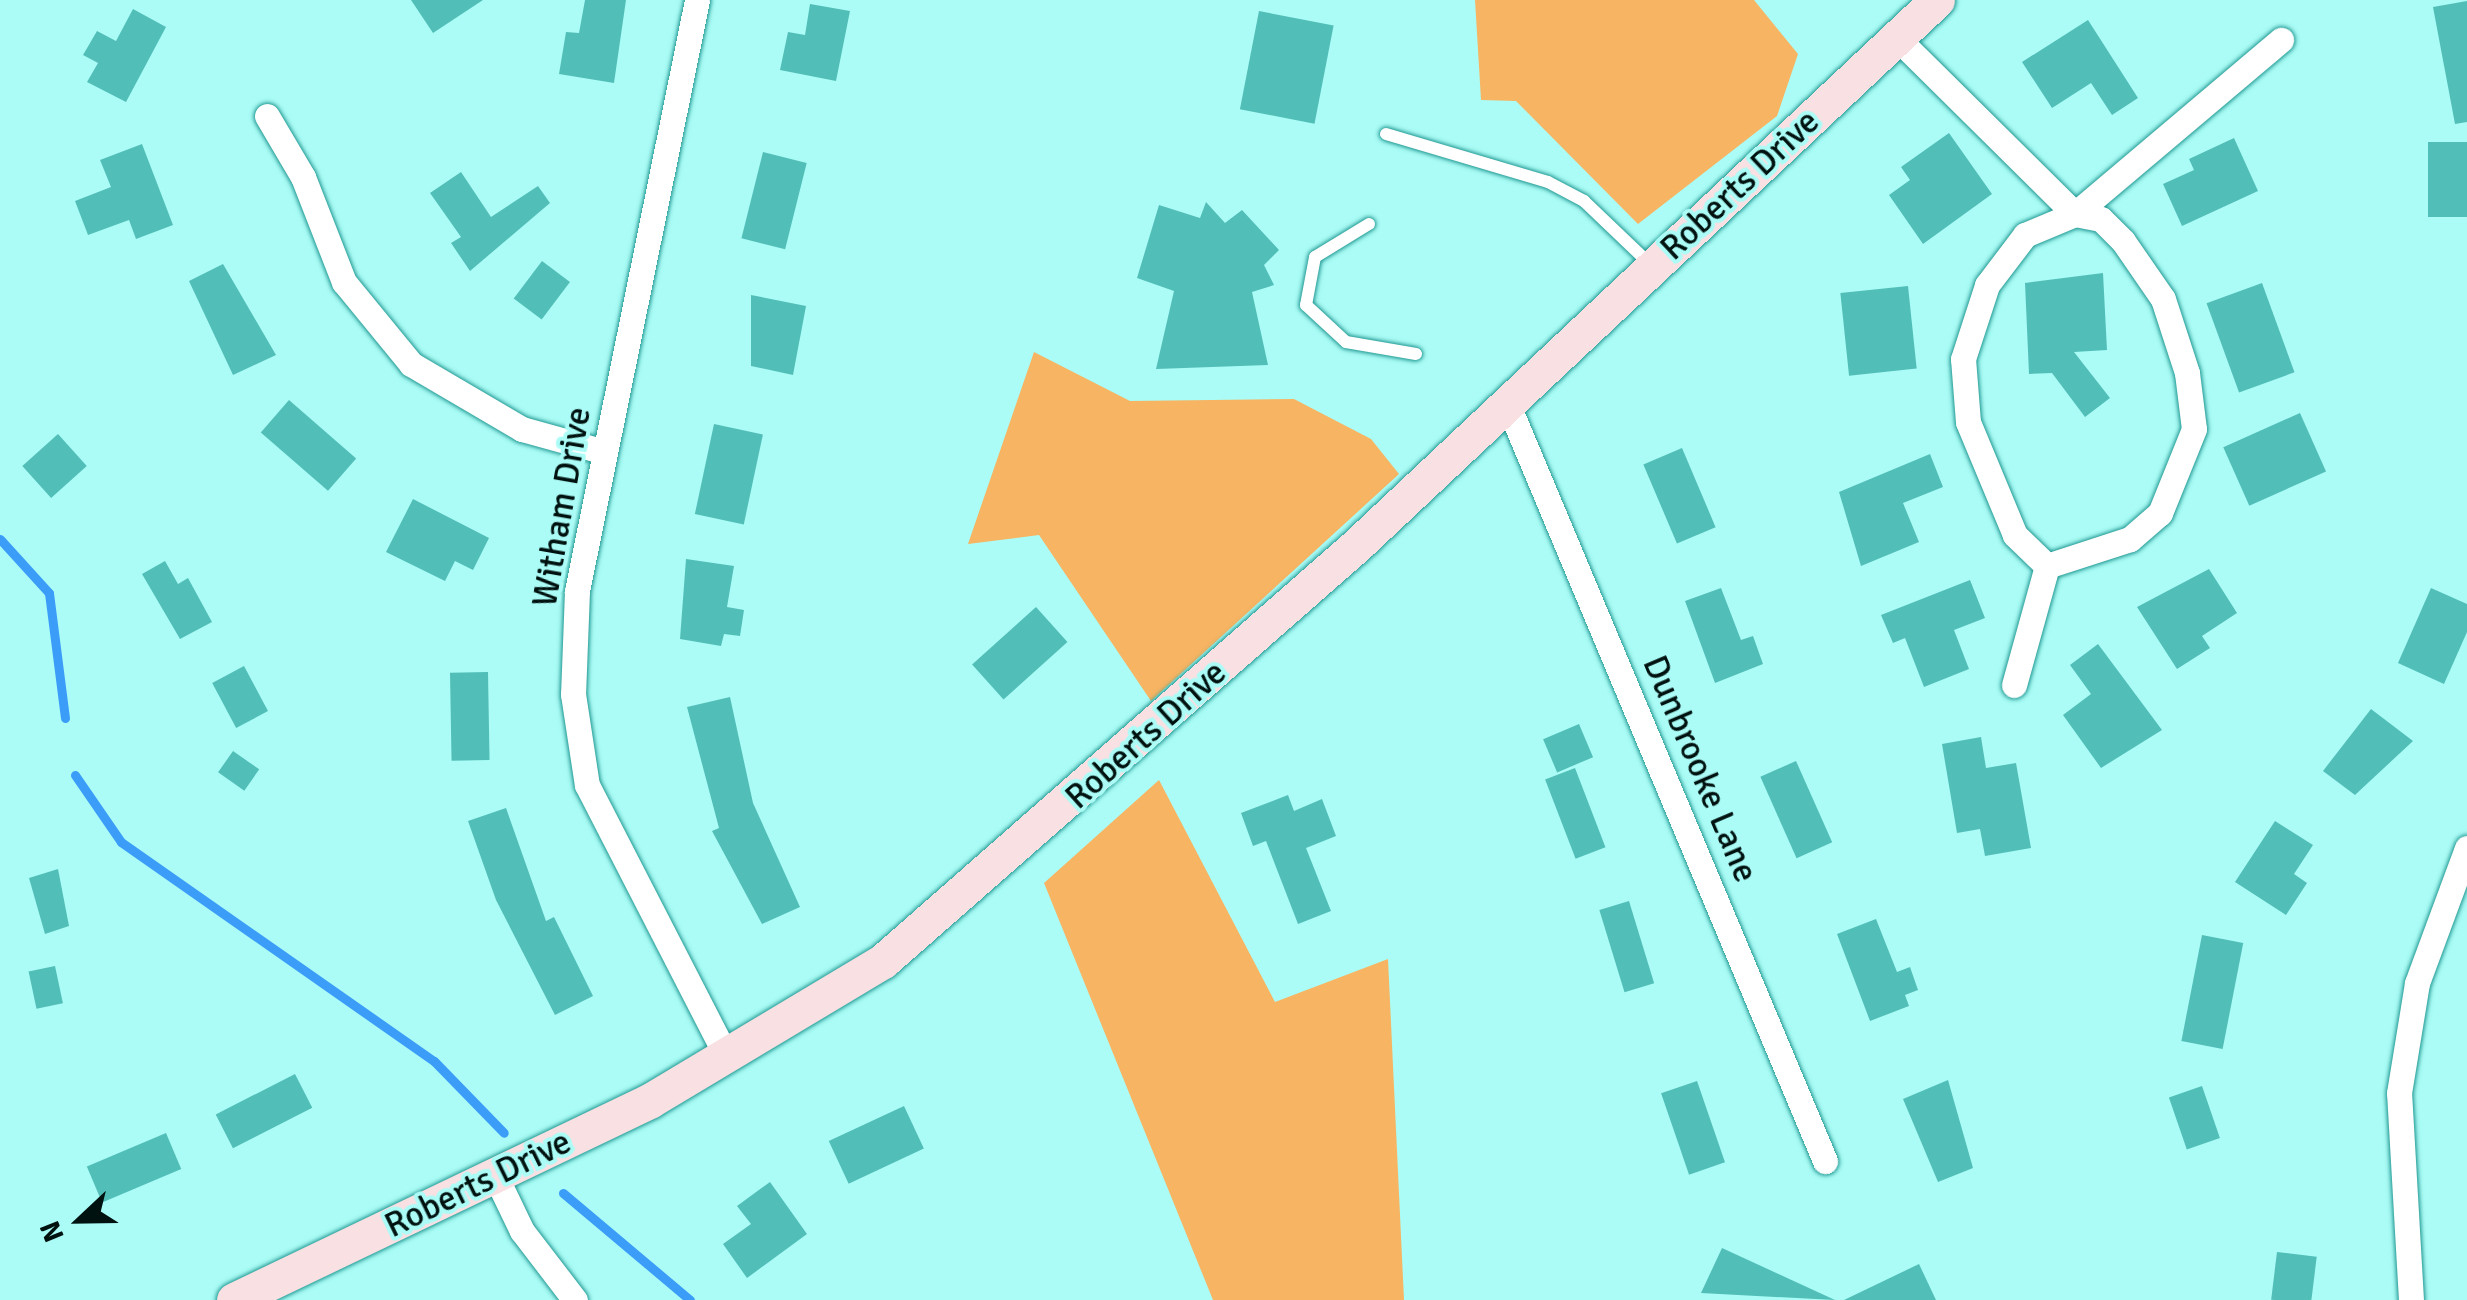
<!DOCTYPE html>
<style>
body{margin:0}
#map{position:relative;width:2467px;height:1300px;overflow:hidden;background:#abfcf6;font-family:Signika,sans-serif}
div>[style]{position:absolute}
[style*='--x']{left:calc(var(--x)*1px);top:calc(var(--y)*1px);width:calc(var(--w)*1px);rotate:calc(var(--a)*1deg)}
.green>*{inset:0;background:#f7b462}
.stream>*{height:9px;margin:-4.5px;padding:0 4.5px;transform-origin:4.5px;border-radius:4.5px;background:#3b9df8}
.building>*{inset:0;background:#52beb8;transform-origin:0 0}
.roads{filter:drop-shadow(0 0 2px #219892) drop-shadow(0 0 2px #219892)}
.lane>*{height:12px;margin:-6px;padding:0 6px;transform-origin:6px;border-radius:6px;background:#fff}
.street>*{height:25px;margin:-12.5px;padding:0 12.5px;transform-origin:12.5px;border-radius:12.5px;background:#fff}
.secondary>*{height:35px;margin:-17.5px;padding:0 17.5px;transform-origin:17.5px;border-radius:17.5px;background:#f8e0e3}
span{translate:-50% -50%;white-space:nowrap;text-align:center;line-height:1.15;-webkit-text-stroke:8px #abfcf6;paint-order:stroke}
.street-label{font-size:35px;color:#001210}
.north{position:absolute;left:30px;top:1170px;width:100px;height:100px;-webkit-text-stroke:8px #abfcf6;paint-order:stroke;rotate:248deg;font-size:28px;font-weight:700;line-height:40px;text-align:center;color:#001210}
.north::after{content:'';display:block;margin:auto;width:35px;height:45px;background:#001210;clip-path:polygon(50% 0,100% 100%,50% 72%,0 100%)}
</style>
<div id="map">
<div class="green">
<div style="clip-path:polygon(1475px 0,1754px 0,1798px 54px,1777px 116px,1638px 224px,1516px 101px,1481px 100px)"></div>
<div style="clip-path:polygon(1034px 352px,1130px 401px,1294px 399px,1371px 439px,1399px 474px,1151px 701px,1039px 535px,968px 544px)"></div>
<div style="clip-path:polygon(1159px 780px,1275px 1002px,1388px 959px,1404px 1300px,1213px 1300px,1044px 883px)"></div>
</div>
<div class="stream">
<div style="--x:0;--y:539;--w:73;--a:47.8"></div>
<div style="--x:49;--y:593;--w:126;--a:82.7"></div>
<div style="--x:75;--y:775;--w:81;--a:55.5"></div>
<div style="--x:121;--y:842;--w:382;--a:35"></div>
<div style="--x:434;--y:1061;--w:100;--a:45.8"></div>
<div style="--x:563;--y:1193;--w:166;--a:40.1"></div>
</div>
<div class="building">
<div style="clip-path:polygon(411px 0,483px 0,433px 33px)"></div>
<div style="clip-path:polygon(585px 0,626px 0,614px 83px,559px 74px,566px 32px,579px 33px)"></div>
<div style="clip-path:polygon(2467px 1px,2467px 122px,2455px 124px,2433px 7px)"></div>
<div style="clip-path:polygon(810px 4px,850px 11px,836px 81px,780px 70px,788px 32px,805px 35px)"></div>
<div style="clip-path:polygon(133px 9px,166px 27px,126px 102px,87px 82px,98px 63px,83px 55px,97px 31px,116px 41px)"></div>
<div style="left:1259px;top:11px;width:76px;height:100px;rotate:11deg"></div>
<div style="clip-path:polygon(2088px 20px,2138px 98px,2112px 115px,2091px 83px,2052px 108px,2022px 62px)"></div>
<div style="clip-path:polygon(1949px 133px,1992px 194px,1923px 244px,1889px 195px,1910px 180px,1901px 167px)"></div>
<div style="clip-path:polygon(2234px 138px,2258px 191px,2182px 226px,2163px 184px,2194px 170px,2189px 159px)"></div>
<div style="left:2467px;top:142px;width:75px;height:39px;rotate:90deg"></div>
<div style="clip-path:polygon(142px 144px,173px 225px,136px 239px,129px 220px,88px 235px,75px 201px,111px 187px,100px 160px)"></div>
<div style="left:763px;top:152px;width:45px;height:89px;rotate:14deg"></div>
<div style="clip-path:polygon(461px 172px,491px 217px,538px 186px,550px 203px,470px 271px,451px 243px,461px 237px,430px 193px)"></div>
<div style="clip-path:polygon(1206px 202px,1225px 223px,1242px 210px,1279px 250px,1264px 265px,1274px 285px,1252px 292px,1268px 365px,1156px 369px,1174px 291px,1137px 278px,1159px 205px,1200px 218px)"></div>
<div style="left:542px;top:261px;width:35px;height:47px;rotate:37deg"></div>
<div style="clip-path:polygon(223px 264px,276px 355px,233px 375px,189px 281px)"></div>
<div style="clip-path:polygon(2103px 273px,2107px 350px,2074px 352px,2110px 398px,2085px 417px,2052px 373px,2029px 374px,2025px 283px)"></div>
<div style="left:2262px;top:283px;width:95px;height:59px;rotate:70deg"></div>
<div style="left:1908px;top:286px;width:83px;height:68px;rotate:84deg"></div>
<div style="clip-path:polygon(751px 295px,806px 306px,793px 375px,751px 366px)"></div>
<div style="left:289px;top:400px;width:89px;height:43px;rotate:41deg"></div>
<div style="left:2300px;top:413px;width:64px;height:84px;rotate:66deg"></div>
<div style="left:714px;top:424px;width:50px;height:92px;rotate:12deg"></div>
<div style="left:58px;top:434px;width:43px;height:48px;rotate:48deg"></div>
<div style="left:1682px;top:448px;width:86px;height:42px;rotate:67deg"></div>
<div style="clip-path:polygon(1930px 454px,1943px 487px,1903px 503px,1919px 542px,1861px 566px,1839px 492px)"></div>
<div style="clip-path:polygon(413px 499px,489px 538px,473px 570px,455px 561px,445px 581px,386px 552px)"></div>
<div style="clip-path:polygon(686px 559px,734px 566px,727px 607px,744px 610px,740px 636px,724px 634px,721px 646px,680px 639px)"></div>
<div style="clip-path:polygon(165px 561px,178px 584px,188px 578px,212px 622px,180px 639px,142px 574px)"></div>
<div style="clip-path:polygon(2209px 569px,2237px 613px,2202px 636px,2210px 648px,2177px 669px,2137px 607px)"></div>
<div style="clip-path:polygon(1970px 580px,1985px 618px,1954px 630px,1969px 669px,1924px 687px,1905px 638px,1893px 643px,1881px 615px)"></div>
<div style="clip-path:polygon(1721px 588px,1741px 640px,1753px 636px,1763px 664px,1715px 683px,1685px 601px)"></div>
<div style="clip-path:polygon(2431px 588px,2467px 604px,2467px 632px,2444px 684px,2398px 663px)"></div>
<div style="left:1036px;top:607px;width:47px;height:86px;rotate:48deg"></div>
<div style="clip-path:polygon(2098px 644px,2162px 730px,2101px 768px,2063px 715px,2091px 694px,2070px 665px)"></div>
<div style="left:244px;top:666px;width:51px;height:36px;rotate:62deg"></div>
<div style="left:488px;top:672px;width:88px;height:38px;rotate:89deg"></div>
<div style="clip-path:polygon(730px 697px,753px 803px,800px 907px,762px 924px,712px 831px,719px 828px,687px 707px)"></div>
<div style="clip-path:polygon(2371px 709px,2413px 741px,2355px 795px,2323px 771px)"></div>
<div style="left:1579px;top:724px;width:36px;height:39px;rotate:67deg"></div>
<div style="clip-path:polygon(1981px 737px,1986px 768px,2016px 763px,2031px 848px,1985px 856px,1980px 829px,1957px 833px,1942px 744px)"></div>
<div style="left:233px;top:751px;width:32px;height:26px;rotate:35deg"></div>
<div style="left:1796px;top:761px;width:89px;height:39px;rotate:66deg"></div>
<div style="left:1575px;top:768px;width:85px;height:32px;rotate:69deg"></div>
<div style="clip-path:polygon(1288px 795px,1294px 811px,1322px 799px,1336px 836px,1306px 848px,1331px 911px,1298px 924px,1266px 841px,1253px 846px,1241px 813px)"></div>
<div style="clip-path:polygon(506px 808px,546px 921px,554px 917px,593px 996px,555px 1015px,496px 900px,468px 821px)"></div>
<div style="clip-path:polygon(2275px 821px,2313px 845px,2294px 874px,2307px 883px,2286px 915px,2235px 882px)"></div>
<div style="clip-path:polygon(58px 869px,69px 926px,45px 934px,29px 878px)"></div>
<div style="left:1629px;top:901px;width:86px;height:31px;rotate:73deg"></div>
<div style="clip-path:polygon(1876px 919px,1897px 972px,1910px 967px,1918px 990px,1905px 995px,1909px 1006px,1870px 1021px,1837px 934px)"></div>
<div style="left:2202px;top:935px;width:42px;height:108px;rotate:11deg"></div>
<div style="left:55px;top:966px;width:38px;height:27px;rotate:78deg"></div>
<div style="left:295px;top:1074px;width:38px;height:89px;rotate:63deg"></div>
<div style="clip-path:polygon(1948px 1080px,1973px 1168px,1938px 1182px,1903px 1099px)"></div>
<div style="left:1697px;top:1081px;width:86px;height:38px;rotate:71deg"></div>
<div style="left:2202px;top:1086px;width:55px;height:35px;rotate:71deg"></div>
<div style="left:904px;top:1106px;width:47px;height:83px;rotate:65deg"></div>
<div style="left:166px;top:1133px;width:39px;height:86px;rotate:67deg"></div>
<div style="clip-path:polygon(770px 1182px,807px 1234px,747px 1278px,723px 1244px,751px 1224px,737px 1206px)"></div>
<div style="clip-path:polygon(1722px 1248px,1835px 1300px,1701px 1293px)"></div>
<div style="left:2277px;top:1252px;width:40px;height:48px;rotate:7deg"></div>
<div style="clip-path:polygon(1919px 1264px,1936px 1300px,1844px 1300px)"></div>
</div>
<div class="roads">
<div class="lane">
<div style="--x:1386;--y:134;--w:169;--a:16.5"></div>
<div style="--x:1548;--y:182;--w:41;--a:27.8"></div>
<div style="--x:1584;--y:201;--w:94;--a:43.7"></div>
<div style="--x:1369;--y:224;--w:63;--a:148.6"></div>
<div style="--x:1315;--y:257;--w:49;--a:100.6"></div>
<div style="--x:1306;--y:305;--w:54;--a:42.8"></div>
<div style="--x:1346;--y:342;--w:71;--a:9.7"></div>
</div>
<div class="street">
<div style="--x:697;--y:0;--w:603;--a:101.48"></div>
<div style="--x:577;--y:591;--w:103;--a:92.2"></div>
<div style="--x:573;--y:694;--w:92;--a:81.3"></div>
<div style="--x:587;--y:785;--w:308;--a:62.8"></div>
<div style="--x:1896;--y:37;--w:252;--a:44.7"></div>
<div style="--x:2075;--y:214;--w:26;--a:11"></div>
<div style="--x:2101;--y:219;--w:31;--a:45"></div>
<div style="--x:2123;--y:241;--w:70;--a:55.4"></div>
<div style="--x:2163;--y:299;--w:78;--a:72"></div>
<div style="--x:2187;--y:373;--w:56;--a:82.9"></div>
<div style="--x:2194;--y:429;--w:91;--a:112"></div>
<div style="--x:2160;--y:513;--w:40;--a:139"></div>
<div style="--x:2130;--y:539;--w:87;--a:162"></div>
<div style="--x:2047;--y:566;--w:45;--a:-135.9"></div>
<div style="--x:2015;--y:535;--w:122;--a:-112.6"></div>
<div style="--x:1968;--y:422;--w:63;--a:-94.5"></div>
<div style="--x:1963;--y:359;--w:78;--a:-72"></div>
<div style="--x:1987;--y:285;--w:63;--a:-52.8"></div>
<div style="--x:2025;--y:235;--w:54;--a:-22.8"></div>
<div style="--x:2075;--y:214;--w:270;--a:-40.2"></div>
<div style="--x:267;--y:116;--w:71;--a:59.5"></div>
<div style="--x:303;--y:177;--w:113;--a:68.7"></div>
<div style="--x:344;--y:282;--w:106;--a:50.7"></div>
<div style="--x:411;--y:364;--w:129;--a:30.4"></div>
<div style="--x:522;--y:429;--w:86;--a:15.5"></div>
<div style="--x:1508;--y:405;--w:820;--a:67.25"></div>
<div style="--x:2014;--y:685;--w:123;--a:-74.5"></div>
<div style="--x:496;--y:1177;--w:60;--a:64.3"></div>
<div style="--x:522;--y:1231;--w:87;--a:52.5"></div>
<div style="--x:2411;--y:1300;--w:207;--a:-93.3"></div>
<div style="--x:2399;--y:1093;--w:111;--a:-80.7"></div>
<div style="--x:2417;--y:983;--w:144;--a:-69.7"></div>
</div>
<div class="secondary">
<div style="--x:234;--y:1300;--w:462;--a:-25.6"></div>
<div style="--x:651;--y:1100;--w:270;--a:-30.9"></div>
<div style="--x:883;--y:961;--w:631;--a:-41.27"></div>
<div style="--x:1357;--y:545;--w:796;--a:-43.22"></div>
</div>
</div>
<div class="street-label">
<span style="left:1740px;top:185px;rotate:-43deg">Roberts Drive</span>
<span style="left:562px;top:507px;rotate:-80deg">Witham Drive</span>
<span style="left:1146px;top:735px;rotate:-42deg">Roberts Drive</span>
<span style="left:1700px;top:769px;rotate:67deg">Dunbrooke Lane</span>
<span style="left:478px;top:1184px;rotate:-26deg">Roberts Drive</span>
</div>
<div class="north">N</div>
</div>
